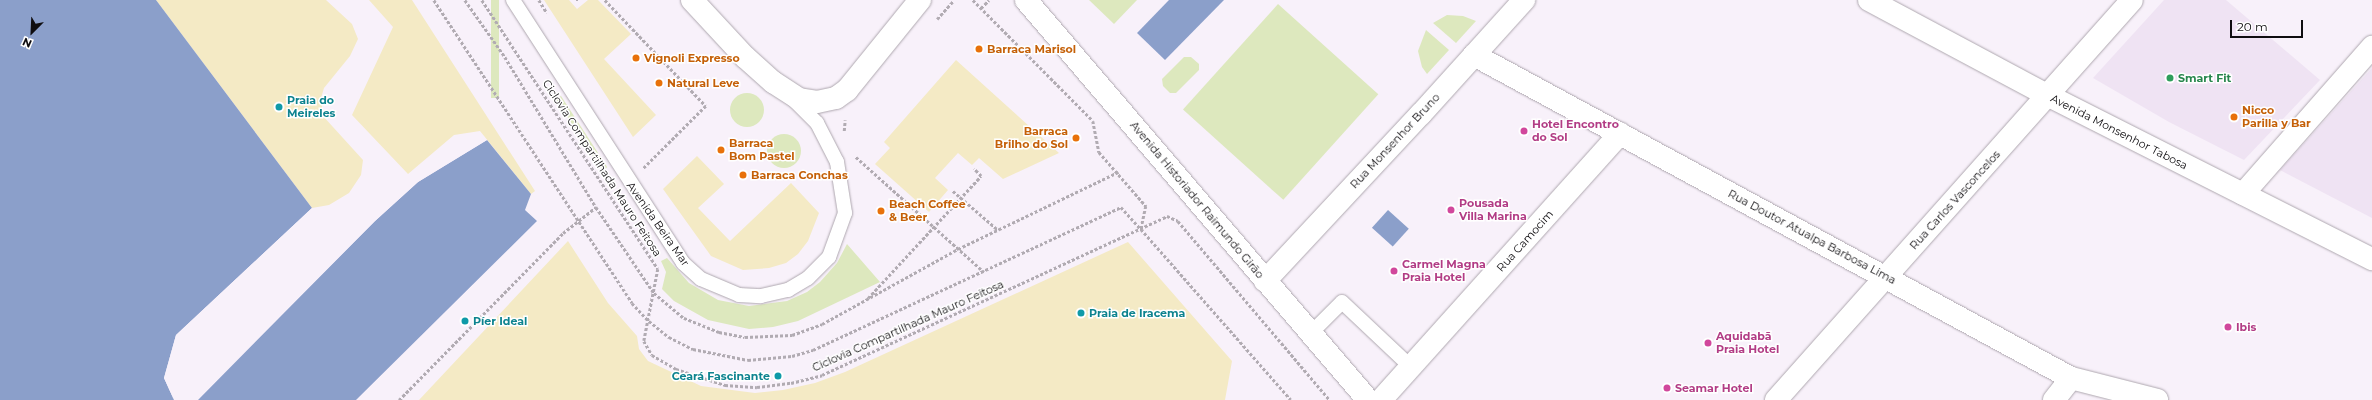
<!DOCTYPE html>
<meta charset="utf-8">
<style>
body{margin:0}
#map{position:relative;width:2372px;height:400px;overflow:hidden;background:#f8f1fa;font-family:Montserrat,sans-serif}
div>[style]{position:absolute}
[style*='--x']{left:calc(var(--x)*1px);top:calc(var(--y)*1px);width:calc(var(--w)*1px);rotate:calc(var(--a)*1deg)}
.built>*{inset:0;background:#efe3f3}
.green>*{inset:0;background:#dde8be;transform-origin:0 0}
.round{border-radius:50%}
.sand>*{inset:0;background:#f4eac5}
.water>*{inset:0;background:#8b9fca;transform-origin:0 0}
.pier>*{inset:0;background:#f8f1fa}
.path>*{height:2.5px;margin-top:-1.25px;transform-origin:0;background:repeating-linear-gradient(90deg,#b1abb2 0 3px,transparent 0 5px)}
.roads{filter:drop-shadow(0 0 1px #aea7af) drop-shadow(0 0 1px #aea7af)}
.service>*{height:14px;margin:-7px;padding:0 7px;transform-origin:7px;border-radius:7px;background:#fff}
.minor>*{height:22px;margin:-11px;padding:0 11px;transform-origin:11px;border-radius:11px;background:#fff}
.secondary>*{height:22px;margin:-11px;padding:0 11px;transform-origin:11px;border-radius:11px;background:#fff}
.primary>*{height:22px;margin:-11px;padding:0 11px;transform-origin:11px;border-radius:11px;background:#fff}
.dots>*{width:11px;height:11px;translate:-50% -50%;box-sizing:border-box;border:2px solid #fff;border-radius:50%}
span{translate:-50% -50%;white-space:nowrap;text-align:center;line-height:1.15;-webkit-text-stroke:3px #fff;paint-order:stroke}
.food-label{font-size:11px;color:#c56008;font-weight:700}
.left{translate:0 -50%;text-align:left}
.right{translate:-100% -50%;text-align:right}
.leisure-label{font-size:11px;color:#27864d;font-weight:700}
.culture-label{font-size:11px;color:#0d838f;font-weight:700}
.hotel-label{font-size:11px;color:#b23c85;font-weight:700}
.street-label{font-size:11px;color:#0f0d10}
.north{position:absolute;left:12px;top:12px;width:40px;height:40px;-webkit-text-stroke:3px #fff;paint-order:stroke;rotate:204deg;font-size:11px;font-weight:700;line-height:16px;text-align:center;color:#0f0d10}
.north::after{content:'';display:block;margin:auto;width:14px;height:18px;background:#0f0d10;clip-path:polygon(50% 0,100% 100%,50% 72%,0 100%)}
.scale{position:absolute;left:2230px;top:20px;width:73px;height:18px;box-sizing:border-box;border:2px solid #0f0d10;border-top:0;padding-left:5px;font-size:12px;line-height:14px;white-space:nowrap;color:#0f0d10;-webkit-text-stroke:3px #fff;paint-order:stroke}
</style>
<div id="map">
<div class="built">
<div style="clip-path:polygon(2164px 0,2226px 0,2320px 80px,2244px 160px,2169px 122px,2093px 78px)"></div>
<div style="clip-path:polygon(2372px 68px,2372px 218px,2280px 170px)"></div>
</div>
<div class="green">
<div style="left:491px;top:0;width:8px;height:98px"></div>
<div style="clip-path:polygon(1089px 0,1137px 0,1114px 24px)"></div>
<div style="left:1278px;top:4px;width:135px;height:142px;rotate:42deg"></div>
<div style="clip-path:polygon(1447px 15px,1463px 16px,1476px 21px,1456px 43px,1433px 23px)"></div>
<div style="clip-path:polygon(1426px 30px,1449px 50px,1427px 74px,1422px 67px,1418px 51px)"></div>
<div style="clip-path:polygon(1184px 57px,1191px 57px,1199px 64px,1199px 70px,1176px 93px,1170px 93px,1163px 86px,1162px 79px)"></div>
<div class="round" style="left:730px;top:93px;width:34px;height:34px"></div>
<div style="left:561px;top:96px;width:85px;height:6px;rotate:57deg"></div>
<div class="round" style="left:767px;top:134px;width:34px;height:34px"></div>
<div style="clip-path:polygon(847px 244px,880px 282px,798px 321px,773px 327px,749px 329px,708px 320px,674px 301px,662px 289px,666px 272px,661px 261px,667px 258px,689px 283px,718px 300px,749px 306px,787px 301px,807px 292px,820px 282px,837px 263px)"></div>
</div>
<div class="sand">
<div style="clip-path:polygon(156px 0,326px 0,352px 24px,358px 39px,350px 56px,324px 88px,321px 98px,323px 116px,363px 160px,361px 175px,349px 193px,329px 205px,312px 208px)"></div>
<div style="clip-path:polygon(369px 0,412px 0,535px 191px,531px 194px,480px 131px,454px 135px,408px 174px,352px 115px,393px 27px)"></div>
<div style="clip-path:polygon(544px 0,569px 0,577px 9px,588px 0,598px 0,631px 34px,604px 59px,656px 115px,633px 137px)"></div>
<div style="clip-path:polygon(956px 60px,1059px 153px,1003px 179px,979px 158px,972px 165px,958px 153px,935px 178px,948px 190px,929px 212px,875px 164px,890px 148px,884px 142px)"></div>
<div style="clip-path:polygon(697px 156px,724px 184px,698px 208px,730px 241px,791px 183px,819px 213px,808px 241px,798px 254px,786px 263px,769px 268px,743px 270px,711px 256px,663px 189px)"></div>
<div style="clip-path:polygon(568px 241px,608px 303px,637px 336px,639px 349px,648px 361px,701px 386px,755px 393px,783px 390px,815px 383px,845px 372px,1128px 242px,1232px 361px,1225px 400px,419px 400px)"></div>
</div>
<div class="water">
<div style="clip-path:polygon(0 0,156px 0,312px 208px,176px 335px,164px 378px,174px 400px,0 400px)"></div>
<div style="clip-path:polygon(1169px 0,1224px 0,1165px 60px,1137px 33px)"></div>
<div style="clip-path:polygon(487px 140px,531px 194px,525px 210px,537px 221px,356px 400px,198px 400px,375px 221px,418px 182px)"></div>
<div style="left:1388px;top:210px;width:28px;height:24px;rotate:42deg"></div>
</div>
<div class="pier">
<div style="clip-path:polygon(486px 139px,487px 140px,418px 182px,375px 221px,196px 400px,374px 219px,417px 181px)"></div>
<div style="clip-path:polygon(312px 208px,314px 208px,177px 336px,166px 377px,174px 400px,164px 378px,176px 335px)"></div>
</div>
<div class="path">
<div style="--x:434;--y:0;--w:362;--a:56.8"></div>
<div style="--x:632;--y:303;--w:25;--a:47"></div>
<div style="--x:649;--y:321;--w:26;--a:39"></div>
<div style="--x:669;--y:337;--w:27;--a:27"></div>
<div style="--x:693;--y:349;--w:56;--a:11.3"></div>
<div style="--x:748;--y:360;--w:44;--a:-5.2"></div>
<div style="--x:792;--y:356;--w:22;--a:-16"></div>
<div style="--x:813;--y:350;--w:340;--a:-24.9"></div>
<div style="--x:1121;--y:207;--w:30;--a:48"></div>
<div style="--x:465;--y:0;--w:70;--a:54.9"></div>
<div style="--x:505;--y:57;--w:175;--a:58.8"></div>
<div style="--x:596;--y:207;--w:104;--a:56"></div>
<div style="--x:654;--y:293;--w:39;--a:40"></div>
<div style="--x:684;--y:318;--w:38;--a:22"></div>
<div style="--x:719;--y:332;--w:26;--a:11"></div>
<div style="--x:745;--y:337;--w:47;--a:-2.4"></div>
<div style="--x:792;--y:335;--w:32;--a:-20"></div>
<div style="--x:822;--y:324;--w:155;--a:-28.9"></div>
<div style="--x:958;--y:249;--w:178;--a:-25.7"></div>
<div style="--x:482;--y:0;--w:321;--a:56.8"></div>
<div style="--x:658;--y:269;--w:73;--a:101"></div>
<div style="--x:644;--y:341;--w:16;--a:60"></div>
<div style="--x:652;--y:355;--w:28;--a:30"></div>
<div style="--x:676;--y:369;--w:52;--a:18.1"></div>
<div style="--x:725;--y:385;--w:32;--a:4"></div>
<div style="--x:757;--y:387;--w:34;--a:-7"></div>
<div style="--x:791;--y:383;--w:32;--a:-14"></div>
<div style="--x:822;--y:375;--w:380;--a:-24.7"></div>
<div style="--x:1167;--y:216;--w:12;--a:24"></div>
<div style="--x:1178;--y:221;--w:235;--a:49.7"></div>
<div style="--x:539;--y:0;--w:15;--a:58"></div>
<div style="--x:576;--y:0;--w:2;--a:0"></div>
<div style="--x:605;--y:0;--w:146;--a:46.4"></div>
<div style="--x:706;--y:106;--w:88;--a:135"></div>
<div style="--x:973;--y:0;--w:170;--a:45.2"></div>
<div style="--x:1093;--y:121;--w:32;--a:79"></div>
<div style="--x:1099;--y:152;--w:72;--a:49"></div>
<div style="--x:1146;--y:206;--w:24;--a:102"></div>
<div style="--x:1141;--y:229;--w:227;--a:48.7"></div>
<div style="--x:981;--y:8;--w:11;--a:-45"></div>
<div style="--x:937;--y:19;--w:25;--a:-48"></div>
<div style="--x:844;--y:131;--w:11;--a:-85"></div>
<div style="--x:856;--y:157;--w:172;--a:41.9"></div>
<div style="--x:953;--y:191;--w:60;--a:40.9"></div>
<div style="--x:868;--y:298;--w:166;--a:-47.2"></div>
<div style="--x:981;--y:176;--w:10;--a:-135"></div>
<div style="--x:399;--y:400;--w:234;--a:-45.5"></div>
<div style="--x:563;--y:233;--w:42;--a:-38.2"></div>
</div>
<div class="roads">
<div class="service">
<div style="--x:513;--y:0;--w:313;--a:57.1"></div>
<div style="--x:683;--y:263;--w:24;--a:42"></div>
<div style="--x:701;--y:279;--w:41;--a:22.8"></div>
<div style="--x:739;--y:295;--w:22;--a:3"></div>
<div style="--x:761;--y:296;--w:28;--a:-13"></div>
<div style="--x:788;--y:290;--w:23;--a:-31"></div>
<div style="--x:808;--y:278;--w:30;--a:-45"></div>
<div style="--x:829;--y:257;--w:47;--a:-70"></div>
<div style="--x:845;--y:213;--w:52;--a:-98.9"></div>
<div style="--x:837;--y:162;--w:44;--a:-117.1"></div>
<div style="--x:817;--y:123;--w:35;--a:-135"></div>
<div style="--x:1310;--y:334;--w:45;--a:-45"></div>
<div style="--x:1342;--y:302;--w:95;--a:43.3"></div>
</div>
<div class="minor">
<div style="--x:1474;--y:55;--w:679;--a:28.42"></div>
<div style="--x:2071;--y:378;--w:89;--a:14.3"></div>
<div style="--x:2243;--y:194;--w:196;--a:-48.7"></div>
<div style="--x:1265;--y:281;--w:229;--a:-47"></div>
<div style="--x:1421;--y:114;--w:154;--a:-47.9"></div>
<div style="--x:1381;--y:400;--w:358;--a:-48.1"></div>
<div style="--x:2054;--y:400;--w:28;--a:-52"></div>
</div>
<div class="secondary">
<div style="--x:1776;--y:400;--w:535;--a:-48.33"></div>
</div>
<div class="primary">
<div style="--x:692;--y:0;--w:78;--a:47.1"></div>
<div style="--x:745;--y:57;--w:38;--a:42"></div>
<div style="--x:773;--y:82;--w:31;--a:33"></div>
<div style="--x:799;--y:99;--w:18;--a:9"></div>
<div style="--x:817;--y:102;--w:19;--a:-12"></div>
<div style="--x:836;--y:98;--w:14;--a:-36"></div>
<div style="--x:847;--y:90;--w:116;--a:-51"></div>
<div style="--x:1026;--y:0;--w:526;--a:49.47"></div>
<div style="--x:1869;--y:0;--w:204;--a:28.1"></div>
<div style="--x:2049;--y:96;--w:362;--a:26.8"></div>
</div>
</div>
<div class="dots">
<div style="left:979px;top:49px;background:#e8710a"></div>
<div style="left:636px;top:58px;background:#e8710a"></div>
<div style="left:2170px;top:78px;background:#2e9e5b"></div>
<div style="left:659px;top:83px;background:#e8710a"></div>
<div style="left:279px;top:107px;background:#0f9aa8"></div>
<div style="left:2234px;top:117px;background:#e8710a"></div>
<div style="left:1524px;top:131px;background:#d1479c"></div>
<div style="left:1076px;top:138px;background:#e8710a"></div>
<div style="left:721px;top:150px;background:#e8710a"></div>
<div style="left:743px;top:175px;background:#e8710a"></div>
<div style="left:1451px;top:210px;background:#d1479c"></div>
<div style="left:881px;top:211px;background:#e8710a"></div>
<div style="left:1394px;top:271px;background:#d1479c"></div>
<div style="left:1081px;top:313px;background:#0f9aa8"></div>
<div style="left:465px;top:321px;background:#0f9aa8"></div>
<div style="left:2228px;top:327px;background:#d1479c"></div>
<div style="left:1708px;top:343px;background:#d1479c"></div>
<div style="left:778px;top:376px;background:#0f9aa8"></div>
<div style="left:1667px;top:388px;background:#d1479c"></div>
</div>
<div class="food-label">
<span class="left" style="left:987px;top:49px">Barraca Marisol</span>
<span class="left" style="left:644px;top:58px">Vignoli Expresso</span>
<span class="left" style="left:667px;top:83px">Natural Leve</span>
<span class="left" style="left:2242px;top:117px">Nicco<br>Parilla y Bar</span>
<span class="right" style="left:1068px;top:138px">Barraca<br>Brilho do Sol</span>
<span class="left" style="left:729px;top:150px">Barraca<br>Bom Pastel</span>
<span class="left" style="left:751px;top:175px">Barraca Conchas</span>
<span class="left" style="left:889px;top:211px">Beach Coffee<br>&amp; Beer</span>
</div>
<div class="leisure-label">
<span class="left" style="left:2178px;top:78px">Smart Fit</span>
</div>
<div class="culture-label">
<span class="left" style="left:287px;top:107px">Praia do<br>Meireles</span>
<span class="left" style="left:1089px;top:313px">Praia de Iracema</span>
<span class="left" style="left:473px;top:321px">Píer Ideal</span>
<span class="right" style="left:770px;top:376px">Ceará Fascinante</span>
</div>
<div class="hotel-label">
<span class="left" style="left:1532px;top:131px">Hotel Encontro<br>do Sol</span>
<span class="left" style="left:1459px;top:210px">Pousada<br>Villa Marina</span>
<span class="left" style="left:1402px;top:271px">Carmel Magna<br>Praia Hotel</span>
<span class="left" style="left:2236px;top:327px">Ibis</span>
<span class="left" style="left:1716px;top:343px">Aquidabã<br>Praia Hotel</span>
<span class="left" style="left:1675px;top:388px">Seamar Hotel</span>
</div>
<div class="street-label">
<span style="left:2119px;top:132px;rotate:27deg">Avenida Monsenhor Tabosa</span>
<span style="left:1395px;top:141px;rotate:-47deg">Rua Monsenhor Bruno</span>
<span style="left:602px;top:168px;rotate:57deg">Ciclovia Compartilhada Mauro Feitosa</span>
<span style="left:1197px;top:200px;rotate:50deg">Avenida Historiador Raimundo Girão</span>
<span style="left:1955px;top:200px;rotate:-48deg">Rua Carlos Vasconcelos</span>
<span style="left:658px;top:224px;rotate:55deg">Avenida Beira Mar</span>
<span style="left:1812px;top:237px;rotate:28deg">Rua Doutor Atualpa Barbosa Lima</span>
<span style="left:1525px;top:241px;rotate:-48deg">Rua Camocim</span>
<span style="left:908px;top:326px;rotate:-24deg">Ciclovia Compartilhada Mauro Feitosa</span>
</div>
<div class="north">N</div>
<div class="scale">20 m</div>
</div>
